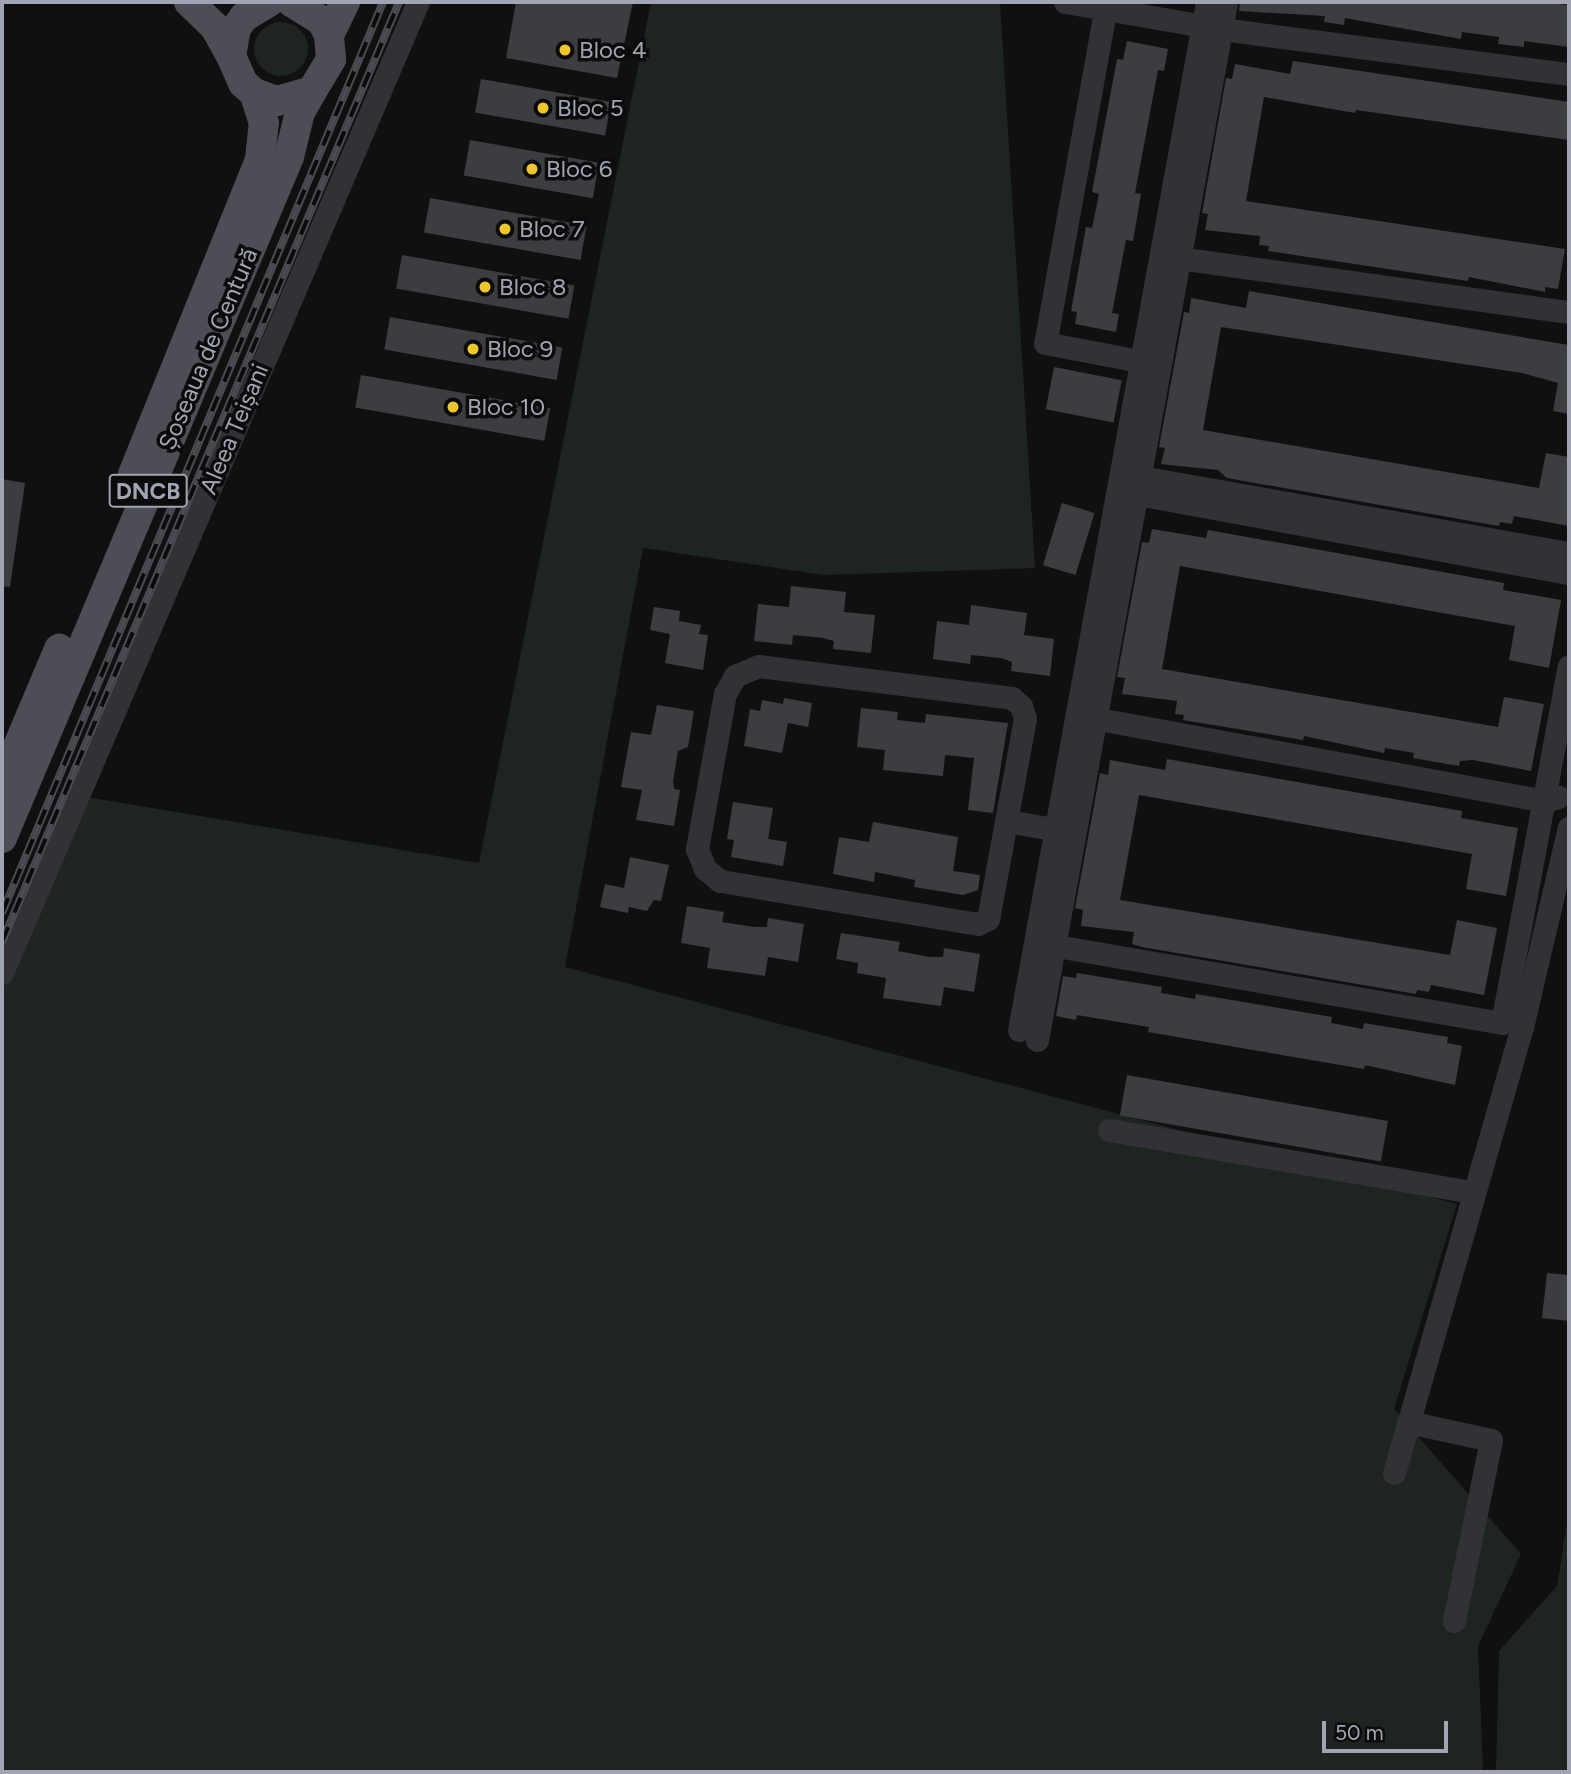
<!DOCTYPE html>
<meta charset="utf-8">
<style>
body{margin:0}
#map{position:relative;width:1571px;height:1774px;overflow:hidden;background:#101011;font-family:Figtree,sans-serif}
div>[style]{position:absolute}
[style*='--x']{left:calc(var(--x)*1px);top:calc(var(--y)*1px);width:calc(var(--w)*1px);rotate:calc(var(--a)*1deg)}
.green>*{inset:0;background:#1e2520}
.round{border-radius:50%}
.building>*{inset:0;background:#3c3d41;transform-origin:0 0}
.minor>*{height:23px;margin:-11.5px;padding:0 11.5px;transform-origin:11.5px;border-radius:11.5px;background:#313136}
.major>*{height:30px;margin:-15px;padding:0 15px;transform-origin:15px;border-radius:15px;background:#4d4d55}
.rail>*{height:8px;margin-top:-4px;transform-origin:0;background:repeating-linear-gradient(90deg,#0b0b0c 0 16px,#4b4c53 0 32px);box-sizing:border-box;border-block:2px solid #4b4c53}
.dots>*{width:19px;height:19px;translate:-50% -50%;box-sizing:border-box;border:4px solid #0b0b0c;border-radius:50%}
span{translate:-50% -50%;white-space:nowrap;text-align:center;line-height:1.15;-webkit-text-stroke:7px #0b0b0c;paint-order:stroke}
.shield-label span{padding:2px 5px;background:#0b0b0c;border:2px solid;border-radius:5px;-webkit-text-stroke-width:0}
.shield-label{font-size:23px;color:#a1a4b2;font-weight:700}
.poi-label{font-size:24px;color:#a1a4b2}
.left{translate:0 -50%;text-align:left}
.street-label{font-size:24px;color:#a1a4b2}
.frame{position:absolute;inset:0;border:4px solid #a1a4b2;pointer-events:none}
.scale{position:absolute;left:1322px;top:1721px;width:126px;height:32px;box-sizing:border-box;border:4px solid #a1a4b2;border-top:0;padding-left:9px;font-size:21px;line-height:24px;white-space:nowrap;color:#a1a4b2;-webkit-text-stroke:5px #0b0b0c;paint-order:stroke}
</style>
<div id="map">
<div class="green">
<div style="clip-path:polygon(651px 2px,1000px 2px,1035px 568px,825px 575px,643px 548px,565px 967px,1457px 1204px,1394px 1409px,1521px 1554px,1478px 1646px,1483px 1772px,2px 1772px,2px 981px,81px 796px,479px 863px)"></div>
<div class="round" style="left:254px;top:22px;width:54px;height:54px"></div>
<div style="clip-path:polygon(1569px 1511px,1569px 1772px,1496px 1772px,1499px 1651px,1557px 1586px)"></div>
</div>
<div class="building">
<div style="clip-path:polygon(516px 2px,633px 2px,617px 78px,506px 58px)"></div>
<div style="clip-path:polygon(1240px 2px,1541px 2px,1568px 5px,1569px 47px,1524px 41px,1524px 47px,1498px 44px,1499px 37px,1462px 32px,1461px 39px,1345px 18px,1344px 25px,1324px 22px,1325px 16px,1239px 11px)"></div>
<div style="clip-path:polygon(1127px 41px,1168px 49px,1164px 71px,1158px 70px,1135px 193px,1141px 194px,1133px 241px,1126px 240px,1112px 313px,1119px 314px,1116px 332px,1075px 324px,1077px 312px,1071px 311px,1086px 227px,1092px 228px,1099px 194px,1092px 192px,1117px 59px,1123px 60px)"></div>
<div style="clip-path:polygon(1293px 61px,1569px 102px,1569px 140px,1356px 110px,1355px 113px,1264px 97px,1246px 201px,1565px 249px,1558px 289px,1545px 287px,1545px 292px,1469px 277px,1468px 281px,1268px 251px,1269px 246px,1259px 245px,1260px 236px,1205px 230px,1208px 214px,1202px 213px,1226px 78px,1232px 79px,1235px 64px,1290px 74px)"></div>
<div style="left:481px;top:79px;width:132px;height:34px;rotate:10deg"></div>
<div style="left:470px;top:140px;width:131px;height:36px;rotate:10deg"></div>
<div style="left:430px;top:198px;width:159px;height:35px;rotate:10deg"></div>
<div style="left:402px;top:255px;width:175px;height:34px;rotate:10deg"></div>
<div style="clip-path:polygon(1249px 291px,1569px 345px,1569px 414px,1553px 411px,1558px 383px,1522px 373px,1221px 327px,1203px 430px,1539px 488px,1546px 453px,1569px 457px,1569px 526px,1514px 516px,1512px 524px,1500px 522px,1499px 526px,1227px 478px,1218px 470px,1161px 464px,1165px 448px,1159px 447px,1184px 312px,1189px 313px,1191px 298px,1246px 308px)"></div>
<div style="left:390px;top:317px;width:175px;height:33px;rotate:10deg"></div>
<div style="left:1054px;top:367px;width:69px;height:43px;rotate:11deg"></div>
<div style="left:361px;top:375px;width:192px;height:33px;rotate:10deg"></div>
<div style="clip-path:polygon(2px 479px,25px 483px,10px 587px,2px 586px)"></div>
<div style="left:1062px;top:503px;width:34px;height:65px;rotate:17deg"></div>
<div style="clip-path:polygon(1152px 529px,1206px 538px,1208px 530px,1504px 583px,1503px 590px,1561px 600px,1549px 668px,1509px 660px,1515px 626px,1180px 566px,1162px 669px,1498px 727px,1504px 697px,1544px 704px,1531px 771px,1473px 760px,1460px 761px,1459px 766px,1413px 758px,1414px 753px,1385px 748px,1384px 753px,1304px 736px,1303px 740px,1183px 720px,1184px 715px,1175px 714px,1177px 701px,1122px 694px,1125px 678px,1117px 677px,1142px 542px,1149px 543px)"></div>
<div style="clip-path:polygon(791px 586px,846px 592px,844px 612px,875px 615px,871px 653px,833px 649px,834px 641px,823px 638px,793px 635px,792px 645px,754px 641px,758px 604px,789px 607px)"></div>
<div style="clip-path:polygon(971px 605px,1027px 613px,1024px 635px,1054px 639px,1050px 676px,1011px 671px,1012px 662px,1001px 658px,971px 655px,970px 664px,933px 659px,937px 621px,969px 625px)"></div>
<div style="clip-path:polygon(654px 607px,680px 611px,679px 621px,701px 625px,699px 634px,708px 635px,703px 670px,665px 663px,670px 634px,650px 630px)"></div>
<div style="clip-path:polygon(784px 698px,812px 703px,808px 727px,788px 723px,782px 753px,744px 746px,750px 709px,760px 711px,762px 700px,783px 704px)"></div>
<div style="clip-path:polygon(657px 705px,694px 711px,688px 747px,678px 751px,673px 781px,674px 789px,680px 790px,674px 826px,636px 820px,642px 790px,621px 787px,631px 732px,651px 735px)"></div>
<div style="clip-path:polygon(861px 708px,898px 712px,897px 720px,925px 723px,926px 714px,1008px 723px,993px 813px,968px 810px,974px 758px,945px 755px,943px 776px,883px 770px,885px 750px,857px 747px)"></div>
<div style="clip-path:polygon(1167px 759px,1462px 811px,1461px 818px,1518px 828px,1506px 896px,1466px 889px,1472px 854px,1139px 795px,1120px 900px,1450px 955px,1457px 920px,1497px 928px,1484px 995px,1431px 985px,1429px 992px,1417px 990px,1416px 994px,1142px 947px,1132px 944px,1134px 932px,1081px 926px,1083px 910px,1075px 908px,1100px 773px,1108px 775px,1110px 760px,1165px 770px)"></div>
<div style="clip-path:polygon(733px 802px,773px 808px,768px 839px,787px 842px,783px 866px,731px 857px,734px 840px,727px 839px)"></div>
<div style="clip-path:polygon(873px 822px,958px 837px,953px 871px,980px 875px,978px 890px,963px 895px,914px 887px,915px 880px,875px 872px,874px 882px,833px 874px,839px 837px,869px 842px)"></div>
<div style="clip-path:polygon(630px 857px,669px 865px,661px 901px,654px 900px,647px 911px,629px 907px,628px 913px,600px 907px,605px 884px,624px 888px)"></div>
<div style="clip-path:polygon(687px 906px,724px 912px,722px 922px,754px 927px,767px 927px,768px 918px,804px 924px,798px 962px,768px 957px,765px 976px,707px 968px,710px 948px,681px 943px)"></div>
<div style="clip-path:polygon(841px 933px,900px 942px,898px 951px,930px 957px,943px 957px,944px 948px,980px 954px,974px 992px,944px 987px,941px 1006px,883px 998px,886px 978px,857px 973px,858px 963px,836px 959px)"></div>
<div style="clip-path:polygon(1077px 973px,1162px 987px,1161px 993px,1195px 999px,1196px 994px,1332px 1017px,1331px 1023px,1363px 1029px,1364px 1023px,1448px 1037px,1447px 1043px,1462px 1046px,1455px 1085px,1365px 1065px,1364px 1069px,1148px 1032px,1149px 1027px,1077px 1015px,1076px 1020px,1056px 1016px,1063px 976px,1076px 978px)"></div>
<div style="left:1127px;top:1075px;width:265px;height:41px;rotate:10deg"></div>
<div style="clip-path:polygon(1547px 1273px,1569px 1275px,1569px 1321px,1542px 1318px)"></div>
</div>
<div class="minor">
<div style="--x:1065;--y:2;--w:158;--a:9.8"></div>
<div style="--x:1221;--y:29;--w:351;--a:7.4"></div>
<div style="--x:1105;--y:11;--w:337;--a:100.2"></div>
<div style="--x:1045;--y:343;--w:112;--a:10.8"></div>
<div style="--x:1164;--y:256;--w:409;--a:7.9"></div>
<div style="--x:1124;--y:474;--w:452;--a:10.1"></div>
<div style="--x:1121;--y:491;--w:455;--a:10.4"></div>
<div style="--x:759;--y:666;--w:255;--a:7.2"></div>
<div style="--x:1012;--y:698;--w:12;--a:42"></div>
<div style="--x:1021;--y:706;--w:13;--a:72"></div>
<div style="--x:1025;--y:718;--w:204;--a:100.4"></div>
<div style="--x:988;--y:919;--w:11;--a:153"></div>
<div style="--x:978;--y:924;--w:262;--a:-170.5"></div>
<div style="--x:720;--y:881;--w:19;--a:-141"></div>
<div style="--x:705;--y:869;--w:22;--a:-112"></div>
<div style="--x:697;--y:849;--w:158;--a:-79.8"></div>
<div style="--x:725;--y:694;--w:21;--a:-61"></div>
<div style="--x:735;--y:676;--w:26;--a:-23"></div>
<div style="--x:1082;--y:716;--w:471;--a:10.4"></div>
<div style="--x:1545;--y:801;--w:14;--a:-17"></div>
<div style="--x:1007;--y:821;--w:65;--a:9.8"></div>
<div style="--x:1039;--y:943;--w:470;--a:9.8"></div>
<div style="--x:1502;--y:1023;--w:363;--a:-79.4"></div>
<div style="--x:2;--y:973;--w:1056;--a:-66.81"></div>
<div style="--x:1019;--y:1030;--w:1045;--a:-79.64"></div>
<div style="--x:1037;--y:1040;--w:1055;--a:-79.68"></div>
<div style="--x:1109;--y:1130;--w:368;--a:9.7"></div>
<div style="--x:1408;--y:1422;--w:85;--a:12.2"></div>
<div style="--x:1491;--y:1440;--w:185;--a:101.6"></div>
<div style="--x:1394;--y:1473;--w:464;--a:-74"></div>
<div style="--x:1522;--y:1027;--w:205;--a:-76.8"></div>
</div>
<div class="major">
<div style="--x:189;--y:2;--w:36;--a:44"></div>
<div style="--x:215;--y:27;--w:33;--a:61"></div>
<div style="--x:269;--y:2;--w:29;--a:149"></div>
<div style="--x:244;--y:17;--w:14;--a:126"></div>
<div style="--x:236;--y:28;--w:28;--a:100"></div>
<div style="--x:231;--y:56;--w:30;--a:66"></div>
<div style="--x:243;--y:83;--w:15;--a:42"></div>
<div style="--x:254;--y:93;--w:24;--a:19"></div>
<div style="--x:277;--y:101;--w:36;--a:-16"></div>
<div style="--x:312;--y:91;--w:37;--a:-59"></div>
<div style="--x:331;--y:59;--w:24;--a:-95"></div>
<div style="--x:329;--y:35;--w:16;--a:-117"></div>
<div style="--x:322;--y:21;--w:36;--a:-148"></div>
<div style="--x:329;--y:35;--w:37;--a:-64"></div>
<div style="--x:133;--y:474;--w:340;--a:-68"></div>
<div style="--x:260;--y:159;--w:36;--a:-84"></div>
<div style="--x:264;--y:123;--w:32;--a:-108"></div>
<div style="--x:2;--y:784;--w:147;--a:-67.1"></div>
<div style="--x:2;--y:838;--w:739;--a:-67.15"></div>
<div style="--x:289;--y:157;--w:46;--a:-76.3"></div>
<div style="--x:300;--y:112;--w:24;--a:-60"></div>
</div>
<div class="rail">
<div style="--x:2;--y:913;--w:987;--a:-67.3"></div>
<div style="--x:2;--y:942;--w:1020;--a:-67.1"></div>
</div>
<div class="dots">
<div style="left:565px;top:50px;background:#eec72a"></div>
<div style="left:543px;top:108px;background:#eec72a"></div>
<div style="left:532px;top:169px;background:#eec72a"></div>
<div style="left:505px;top:229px;background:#eec72a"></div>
<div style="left:485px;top:287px;background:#eec72a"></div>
<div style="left:473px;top:349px;background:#eec72a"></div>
<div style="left:453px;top:407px;background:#eec72a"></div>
</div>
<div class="shield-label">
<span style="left:148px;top:491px">DNCB</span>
</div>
<div class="poi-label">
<span class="left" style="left:579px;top:50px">Bloc 4</span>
<span class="left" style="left:557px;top:108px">Bloc 5</span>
<span class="left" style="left:546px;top:169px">Bloc 6</span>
<span class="left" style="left:519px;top:229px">Bloc 7</span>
<span class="left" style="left:499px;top:287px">Bloc 8</span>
<span class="left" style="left:487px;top:349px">Bloc 9</span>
<span class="left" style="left:467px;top:407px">Bloc 10</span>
</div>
<div class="street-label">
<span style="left:208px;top:349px;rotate:-67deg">Șoseaua de Centură</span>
<span style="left:234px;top:429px;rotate:-67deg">Aleea Teișani</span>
</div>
<div class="frame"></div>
<div class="scale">50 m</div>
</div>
